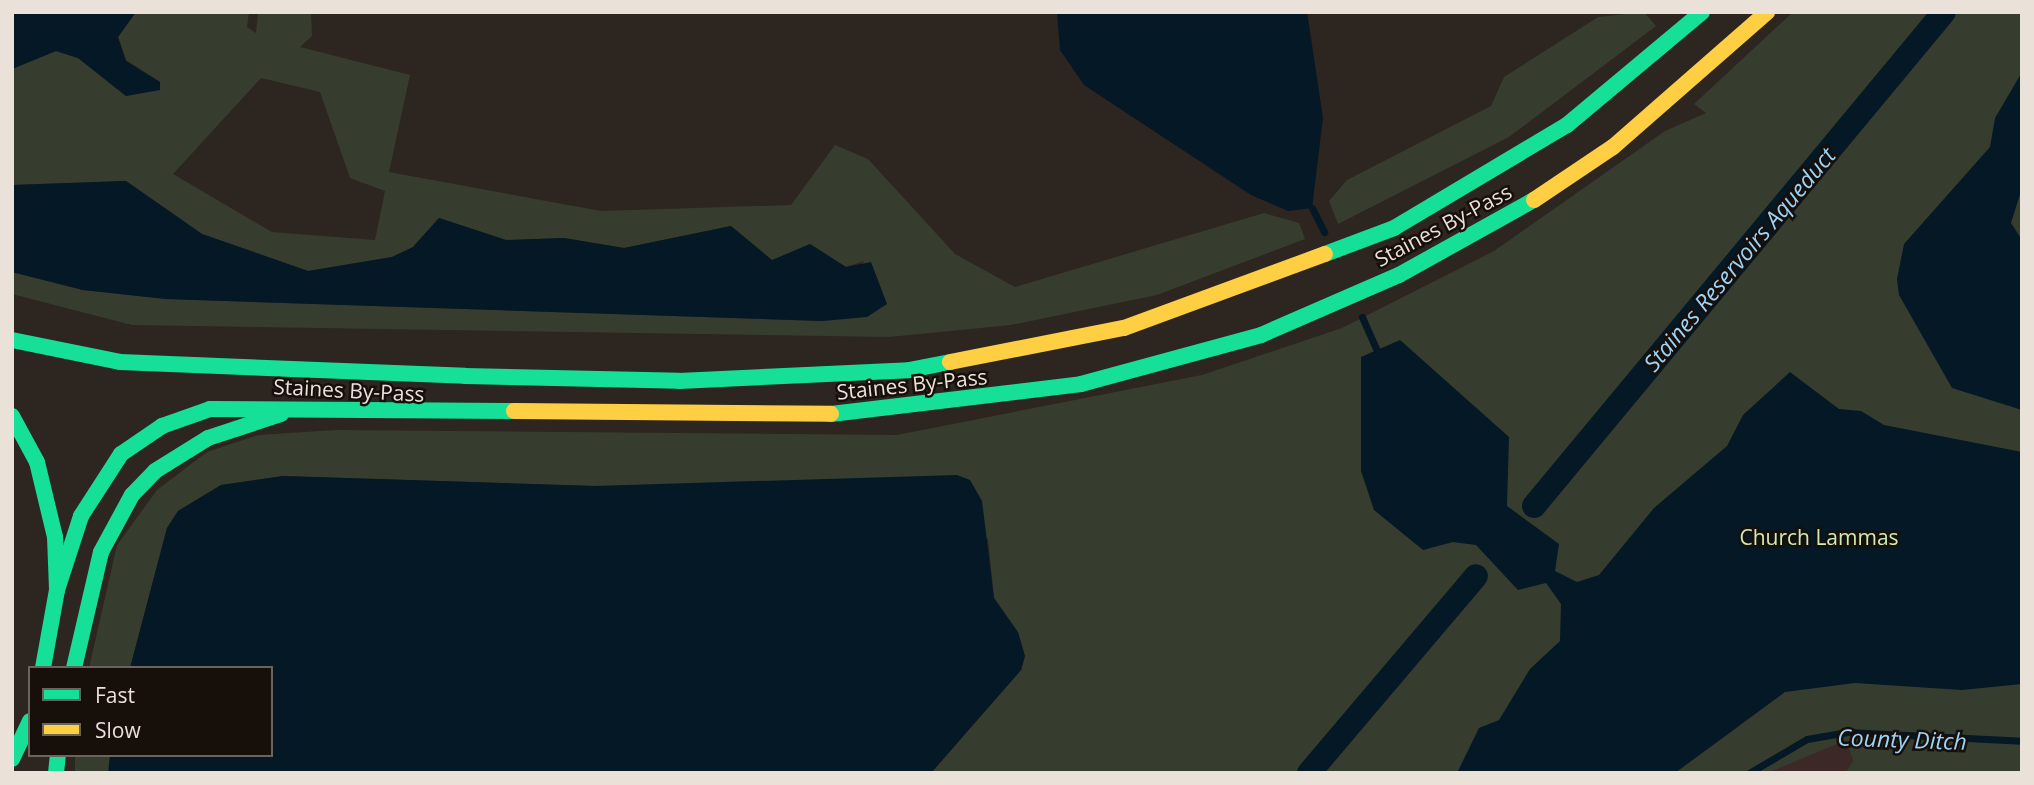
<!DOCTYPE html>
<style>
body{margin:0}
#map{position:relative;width:2034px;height:785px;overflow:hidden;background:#2d251f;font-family:"Open Sans",sans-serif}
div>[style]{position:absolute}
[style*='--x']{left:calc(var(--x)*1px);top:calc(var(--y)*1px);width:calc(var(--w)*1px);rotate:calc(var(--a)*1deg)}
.industrial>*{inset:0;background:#3b2827}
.green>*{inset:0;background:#363d2e;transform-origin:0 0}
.water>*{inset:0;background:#041826}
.stream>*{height:7px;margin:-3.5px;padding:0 3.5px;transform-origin:3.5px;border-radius:3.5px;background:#041826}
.canal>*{height:24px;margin:-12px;padding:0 12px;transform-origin:12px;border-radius:12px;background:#041826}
.fast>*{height:16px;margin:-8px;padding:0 8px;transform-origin:8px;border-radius:8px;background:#16e098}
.slow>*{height:16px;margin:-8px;padding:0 8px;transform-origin:8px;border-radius:8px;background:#ffcf43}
span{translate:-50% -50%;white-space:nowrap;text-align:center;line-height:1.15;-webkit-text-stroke:5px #160f0a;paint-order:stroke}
.street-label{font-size:21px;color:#eae1d9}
.park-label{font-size:21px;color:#cdecb7}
.water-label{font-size:23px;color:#9cd3f9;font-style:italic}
.frame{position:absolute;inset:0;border:14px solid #eae1d9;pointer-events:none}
.legend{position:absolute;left:28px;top:666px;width:245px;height:91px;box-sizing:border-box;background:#160f0a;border:2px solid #6b635d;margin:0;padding:9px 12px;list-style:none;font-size:21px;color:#eae1d9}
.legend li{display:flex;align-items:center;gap:14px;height:35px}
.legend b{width:35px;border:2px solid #6b635d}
</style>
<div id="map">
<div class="industrial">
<div style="clip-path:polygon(1846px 739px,1853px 761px,1845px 773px,1768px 773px)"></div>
</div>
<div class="green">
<div style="clip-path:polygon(evenodd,136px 12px,249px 12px,247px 27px,256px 33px,258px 12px,311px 12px,312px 36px,300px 47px,410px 75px,389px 172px,601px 211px,791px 205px,835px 145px,868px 159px,955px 254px,1015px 287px,1264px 213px,1299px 223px,1305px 239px,1157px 295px,1011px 325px,889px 337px,132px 325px,12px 294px,12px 272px,83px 290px,166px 299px,823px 321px,864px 261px,846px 267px,810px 244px,772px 261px,731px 226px,624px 248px,564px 238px,506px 240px,439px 218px,413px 247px,392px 257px,308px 271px,202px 234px,126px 181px,12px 185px,12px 69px,56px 51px,78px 58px,126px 96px,160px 82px,126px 60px,118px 37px,136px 12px,261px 78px,320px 92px,350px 178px,385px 191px,375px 240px,272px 232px,173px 174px,261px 78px)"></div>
<div style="clip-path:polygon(1644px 12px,1656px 26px,1509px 137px,1338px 224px,1329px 201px,1347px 180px,1491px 106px,1504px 77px,1598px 17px)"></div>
<div style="clip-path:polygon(1793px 12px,2022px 12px,2022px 773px,1845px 773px,1853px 761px,1846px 740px,1768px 773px,931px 773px,1021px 670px,1025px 656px,994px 598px,988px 539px,594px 486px,283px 476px,221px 485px,178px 511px,167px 528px,130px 668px,89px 668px,117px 545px,157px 490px,207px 452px,258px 435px,336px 430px,897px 435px,1202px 375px,1342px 328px,1494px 251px,1665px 131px,1706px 113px,1694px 104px)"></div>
<div style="left:75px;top:755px;width:35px;height:18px"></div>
</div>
<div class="water">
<div style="clip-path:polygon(12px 12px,136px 12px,118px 37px,126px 61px,160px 82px,160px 90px,126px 96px,78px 58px,56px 51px,12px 69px)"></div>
<div style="clip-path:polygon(1057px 12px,1307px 12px,1323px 118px,1312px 208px,1288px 211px,1251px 195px,1084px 85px,1060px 50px)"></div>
<div style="clip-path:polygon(2022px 72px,2022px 188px,2011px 223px,2022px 240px,2022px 410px,1952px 388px,1899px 295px,1897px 279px,1904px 244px,1990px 147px,1995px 118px)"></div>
<div style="clip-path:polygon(126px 181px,202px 234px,308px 271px,392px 257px,413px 247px,439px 218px,506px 240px,564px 238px,624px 248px,731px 226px,772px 260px,810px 244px,846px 267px,871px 262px,887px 304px,867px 317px,823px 321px,166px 299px,83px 290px,12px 272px,12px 185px)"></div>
<div style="clip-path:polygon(1400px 340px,1509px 437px,1507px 506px,1559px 544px,1555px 571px,1577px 582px,1599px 575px,1654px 508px,1727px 446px,1743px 415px,1790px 372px,1839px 409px,1861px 411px,1884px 425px,2022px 452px,2022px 684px,1962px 690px,1855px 683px,1785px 692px,1675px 773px,1457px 773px,1479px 728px,1499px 720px,1530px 669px,1560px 641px,1561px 604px,1546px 583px,1518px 590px,1476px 545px,1453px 542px,1423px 550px,1374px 510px,1361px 471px,1361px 357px)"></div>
<div style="clip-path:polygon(957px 475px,970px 480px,982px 501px,994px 598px,1018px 632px,1025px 656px,1021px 670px,931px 773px,108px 773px,110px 755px,271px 755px,271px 668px,130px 668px,167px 528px,178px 511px,221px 485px,283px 476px,594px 486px)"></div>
</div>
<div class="stream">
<div style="--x:1312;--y:208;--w:27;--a:63"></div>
<div style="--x:1362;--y:317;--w:35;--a:66"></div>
<div style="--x:1749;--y:773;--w:67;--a:-30.4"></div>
<div style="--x:1807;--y:739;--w:41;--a:-9.9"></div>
<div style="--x:1847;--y:732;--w:175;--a:2.9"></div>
</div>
<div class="canal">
<div style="--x:1534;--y:506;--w:642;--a:-50.31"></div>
<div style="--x:1309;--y:773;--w:258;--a:-49.7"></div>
</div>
<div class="fast">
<div style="--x:1325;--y:254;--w:74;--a:-20.6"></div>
<div style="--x:1394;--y:228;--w:201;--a:-30.8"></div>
<div style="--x:1567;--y:125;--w:176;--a:-39.9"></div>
<div style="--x:12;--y:340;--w:110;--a:11.5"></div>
<div style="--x:120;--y:362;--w:345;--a:2.3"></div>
<div style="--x:465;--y:376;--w:214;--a:1.3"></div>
<div style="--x:679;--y:381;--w:230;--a:-2.7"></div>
<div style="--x:909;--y:370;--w:42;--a:-11"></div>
<div style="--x:831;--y:414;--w:252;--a:-6.8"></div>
<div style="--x:1081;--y:384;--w:187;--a:-15.2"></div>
<div style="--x:1261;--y:335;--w:150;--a:-23.5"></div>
<div style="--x:1399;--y:275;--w:154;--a:-29.1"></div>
<div style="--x:12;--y:416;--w:52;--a:61.5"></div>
<div style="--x:37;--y:462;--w:77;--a:76.5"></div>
<div style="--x:55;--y:537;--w:53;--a:87.8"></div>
<div style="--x:57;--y:590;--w:79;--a:100.2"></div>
<div style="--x:57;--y:590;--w:78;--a:-72"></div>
<div style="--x:81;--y:516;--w:74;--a:-57.2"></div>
<div style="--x:121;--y:454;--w:50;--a:-34.3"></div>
<div style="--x:162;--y:426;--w:51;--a:-19.5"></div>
<div style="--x:210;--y:409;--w:304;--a:0.4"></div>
<div style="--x:74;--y:668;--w:119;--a:-76.9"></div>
<div style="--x:101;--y:552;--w:65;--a:-61.5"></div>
<div style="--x:132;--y:495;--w:33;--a:-46"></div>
<div style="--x:155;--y:471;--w:62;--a:-31.9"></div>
<div style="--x:208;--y:438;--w:77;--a:-18.2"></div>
<div style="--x:12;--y:759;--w:42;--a:-64.7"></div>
<div style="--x:56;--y:773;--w:18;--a:-84"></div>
</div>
<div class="slow">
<div style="--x:1534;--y:200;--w:95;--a:-33.9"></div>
<div style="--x:1613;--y:147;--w:205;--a:-41.2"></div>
<div style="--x:950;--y:362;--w:177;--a:-11.1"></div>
<div style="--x:1124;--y:328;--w:214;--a:-20.2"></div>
<div style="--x:514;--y:411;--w:317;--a:0.5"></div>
</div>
<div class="street-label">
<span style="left:1443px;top:225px;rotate:-28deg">Staines By-Pass</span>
<span style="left:912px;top:384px;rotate:-6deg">Staines By-Pass</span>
<span style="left:349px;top:390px;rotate:3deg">Staines By-Pass</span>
</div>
<div class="park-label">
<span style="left:1819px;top:537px">Church Lammas</span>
</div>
<div class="water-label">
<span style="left:1739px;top:259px;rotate:-50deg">Staines Reservoirs Aqueduct</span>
<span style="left:1902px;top:739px;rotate:2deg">County Ditch</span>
</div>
<div class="frame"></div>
<ul class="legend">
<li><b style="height:9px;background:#16e098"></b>Fast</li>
<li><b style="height:9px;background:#ffcf43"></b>Slow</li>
</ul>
</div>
